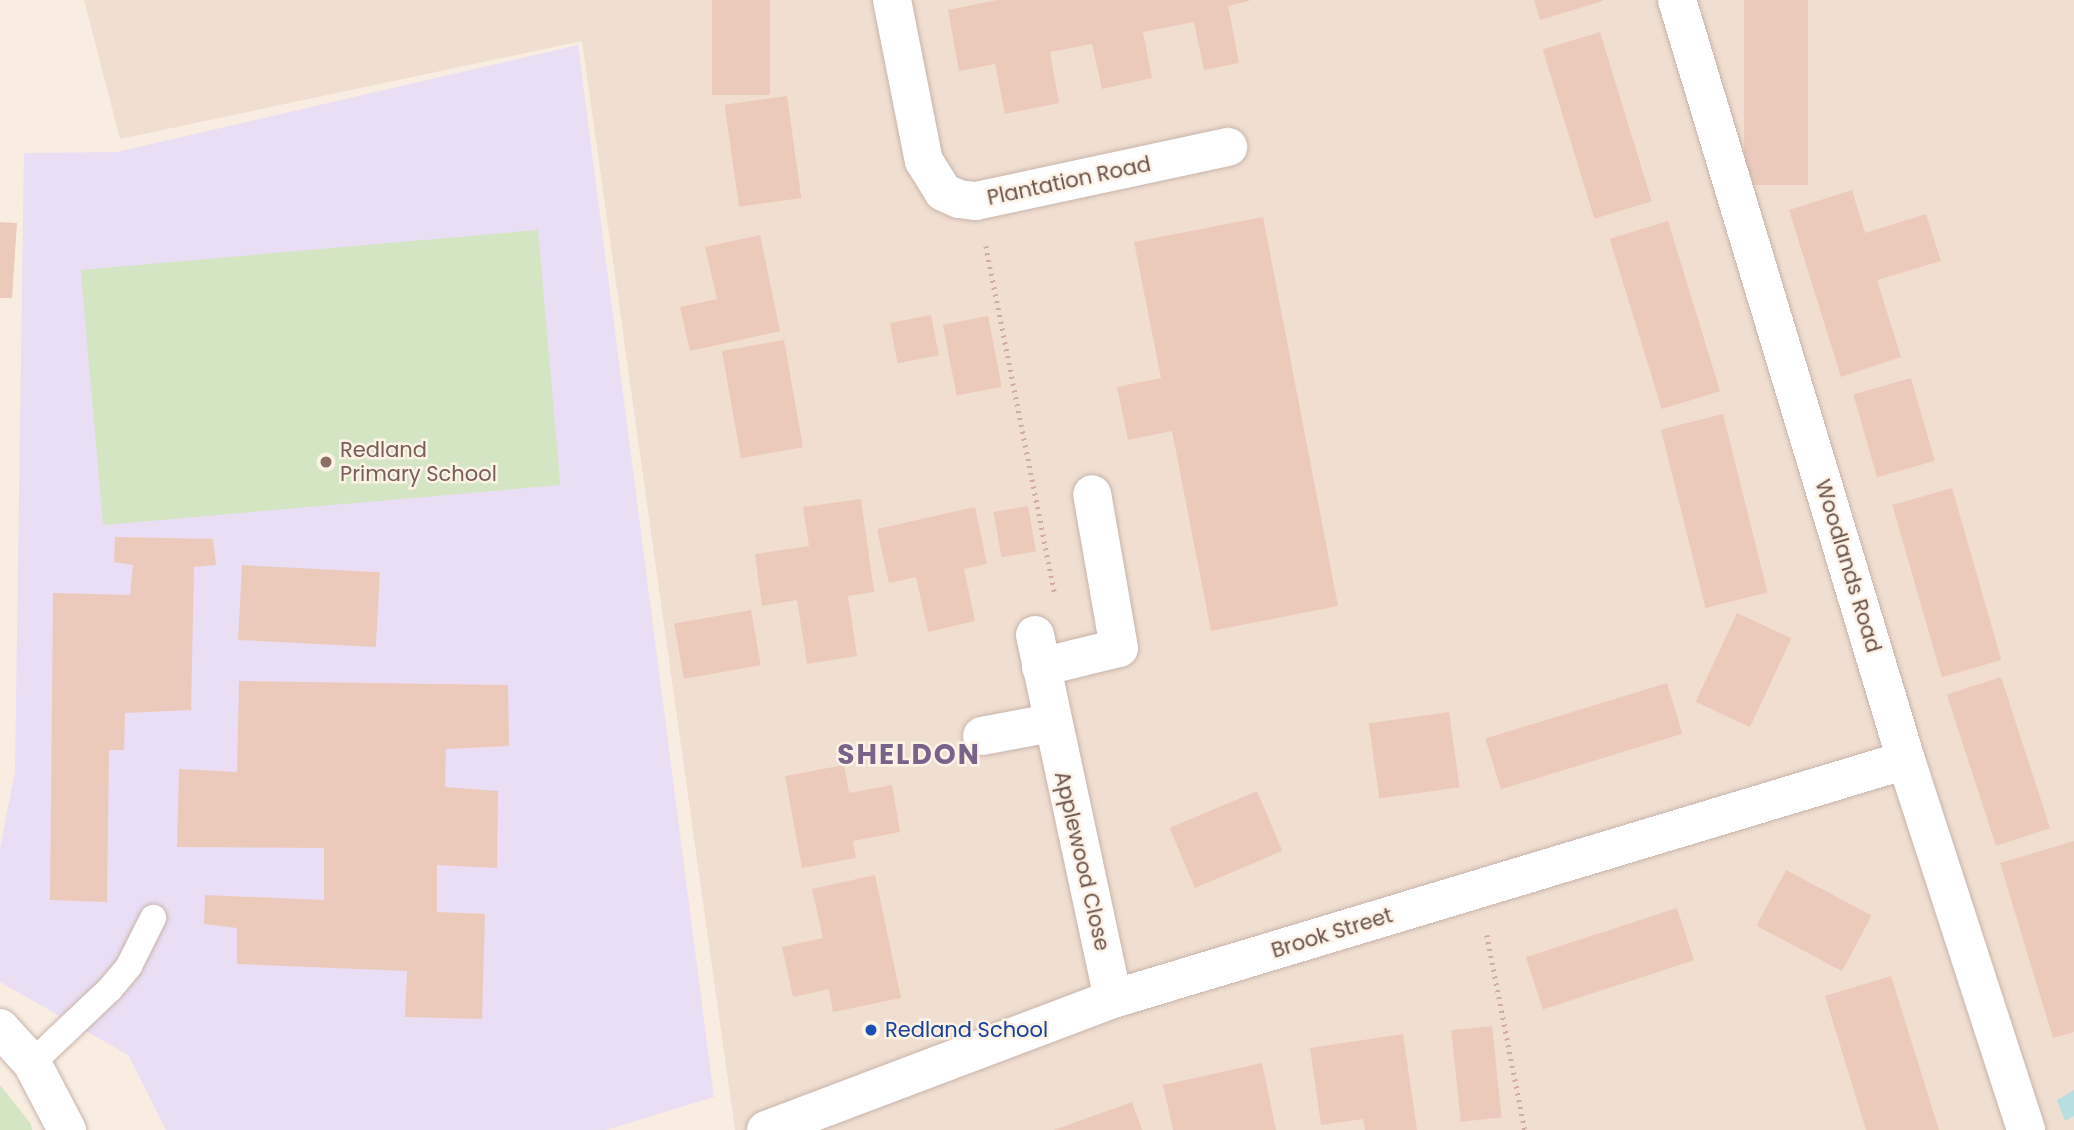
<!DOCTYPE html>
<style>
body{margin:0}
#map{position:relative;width:2074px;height:1130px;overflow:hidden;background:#f9ede1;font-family:Poppins,sans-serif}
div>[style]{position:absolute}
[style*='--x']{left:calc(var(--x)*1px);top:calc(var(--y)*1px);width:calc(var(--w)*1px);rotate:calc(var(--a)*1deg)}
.residential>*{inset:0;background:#f0ded0}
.education>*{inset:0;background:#eadef5}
.green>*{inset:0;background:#d3e5c2;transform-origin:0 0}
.water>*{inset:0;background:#b8dee0}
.building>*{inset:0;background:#eccabb;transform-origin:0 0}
.path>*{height:4.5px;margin-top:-2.25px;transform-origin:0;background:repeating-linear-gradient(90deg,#d0ad9f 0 2px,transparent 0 7px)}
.roads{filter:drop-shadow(0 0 2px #c8b4aa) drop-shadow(0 0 2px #c8b4aa)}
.service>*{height:26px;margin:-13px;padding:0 13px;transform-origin:13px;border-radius:13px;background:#fff}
.minor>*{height:38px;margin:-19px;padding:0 19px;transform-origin:19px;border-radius:19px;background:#fff}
.dots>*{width:19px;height:19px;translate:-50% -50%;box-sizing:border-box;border:4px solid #fdf2e6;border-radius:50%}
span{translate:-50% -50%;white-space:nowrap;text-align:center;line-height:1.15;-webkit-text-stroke:5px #fdf2e6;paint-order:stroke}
.street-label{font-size:21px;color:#6d544b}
.education-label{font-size:21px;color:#785e54}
.left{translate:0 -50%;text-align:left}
.transit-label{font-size:21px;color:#164399}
.district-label{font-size:28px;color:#79638a;font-weight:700;letter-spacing:2px}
</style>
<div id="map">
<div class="residential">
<div style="clip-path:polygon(84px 0,2074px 0,2074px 1130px,735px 1130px,582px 41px,120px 139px)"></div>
</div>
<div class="education">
<div style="clip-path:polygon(578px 45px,714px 1097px,606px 1130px,166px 1130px,128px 1055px,0 982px,0 849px,15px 771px,24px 153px,117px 152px)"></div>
</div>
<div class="green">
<div style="left:538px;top:230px;width:256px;height:459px;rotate:85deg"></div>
<div style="clip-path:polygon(0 1085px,31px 1124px,32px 1130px,0 1130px)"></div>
</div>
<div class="water">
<div style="clip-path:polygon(2074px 1090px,2074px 1116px,2065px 1121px,2057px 1100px)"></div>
</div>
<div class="building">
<div style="left:712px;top:0;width:58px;height:95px"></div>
<div style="clip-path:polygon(997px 0,1249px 0,1249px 1px,1228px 6px,1239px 63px,1204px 70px,1194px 22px,1143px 32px,1152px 78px,1102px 89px,1092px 44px,1050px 52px,1059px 103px,1005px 114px,995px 64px,959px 71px,948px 10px)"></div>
<div style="clip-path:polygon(1534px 0,1603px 0,1603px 1px,1540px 20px)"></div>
<div style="left:1744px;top:0;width:64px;height:185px"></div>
<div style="left:1600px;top:32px;width:177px;height:60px;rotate:73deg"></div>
<div style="left:787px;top:96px;width:103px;height:63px;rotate:82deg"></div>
<div style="clip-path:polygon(1852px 190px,1865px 233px,1926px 214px,1941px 261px,1877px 280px,1901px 357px,1841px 377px,1789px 210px)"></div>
<div style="clip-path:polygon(1263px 217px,1338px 606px,1211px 631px,1172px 431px,1128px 440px,1117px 387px,1161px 378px,1134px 242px)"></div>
<div style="left:1668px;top:221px;width:178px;height:61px;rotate:73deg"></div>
<div style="clip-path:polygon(0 222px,17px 223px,12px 298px,0 298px)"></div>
<div style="clip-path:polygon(760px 235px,780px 331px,690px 351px,680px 307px,717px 299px,705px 247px)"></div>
<div style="left:931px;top:315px;width:41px;height:42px;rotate:79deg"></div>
<div style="left:988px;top:316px;width:72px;height:46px;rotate:79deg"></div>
<div style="left:784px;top:340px;width:109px;height:63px;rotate:80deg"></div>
<div style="left:1911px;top:378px;width:86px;height:60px;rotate:74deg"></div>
<div style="left:1723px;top:414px;width:184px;height:64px;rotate:76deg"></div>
<div style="left:1952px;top:488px;width:179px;height:62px;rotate:74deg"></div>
<div style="clip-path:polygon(861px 499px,874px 592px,848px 596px,857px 656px,807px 664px,797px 600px,762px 606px,755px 554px,809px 546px,803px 507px)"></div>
<div style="left:1028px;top:506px;width:46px;height:35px;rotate:80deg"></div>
<div style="clip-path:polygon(975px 507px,987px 564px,964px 569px,975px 621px,928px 632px,916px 577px,889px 583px,877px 529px)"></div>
<div style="clip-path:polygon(115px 537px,213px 539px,216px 565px,194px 567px,191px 710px,125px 713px,124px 750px,109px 750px,107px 902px,50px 900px,53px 593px,130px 595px,133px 565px,114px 562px)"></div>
<div style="left:242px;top:565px;width:138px;height:75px;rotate:3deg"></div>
<div style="left:751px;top:610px;width:56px;height:78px;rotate:80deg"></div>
<div style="left:1737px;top:613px;width:60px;height:98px;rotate:25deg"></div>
<div style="left:2001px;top:677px;width:159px;height:57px;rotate:72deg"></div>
<div style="clip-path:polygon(239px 681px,508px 685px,509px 746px,446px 749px,445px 787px,498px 791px,497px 868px,437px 865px,437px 912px,485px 914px,482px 1019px,405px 1017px,407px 971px,237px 964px,237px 928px,204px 924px,205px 895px,324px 900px,324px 848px,177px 847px,179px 769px,237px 772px)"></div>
<div style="left:1667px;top:683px;width:53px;height:190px;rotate:73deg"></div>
<div style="left:1449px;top:712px;width:76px;height:81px;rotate:82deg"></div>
<div style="clip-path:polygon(844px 765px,849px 793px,892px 785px,900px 832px,853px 841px,856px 858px,802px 868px,785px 776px)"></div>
<div style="left:1257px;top:791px;width:65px;height:95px;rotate:67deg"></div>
<div style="clip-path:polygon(2074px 841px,2074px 1032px,2053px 1038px,2000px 863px)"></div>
<div style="left:1786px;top:870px;width:97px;height:63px;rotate:28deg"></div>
<div style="clip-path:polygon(875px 875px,901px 998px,833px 1012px,829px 989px,793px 997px,782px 947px,823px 938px,812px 889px)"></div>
<div style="left:1677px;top:908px;width:55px;height:159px;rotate:72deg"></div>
<div style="clip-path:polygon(1891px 976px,1939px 1130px,1866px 1130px,1825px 996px)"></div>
<div style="left:1492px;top:1026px;width:92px;height:41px;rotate:84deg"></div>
<div style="clip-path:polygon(1403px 1034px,1417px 1130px,1365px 1130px,1363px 1119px,1321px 1125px,1310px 1048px)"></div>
<div style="clip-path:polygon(1262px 1063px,1276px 1130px,1173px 1130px,1163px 1085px)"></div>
<div style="clip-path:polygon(1132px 1102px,1142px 1130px,1054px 1130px)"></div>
</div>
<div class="path">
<div style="--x:986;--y:246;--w:356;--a:78.8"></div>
<div style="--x:1487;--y:935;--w:199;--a:79"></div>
</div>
<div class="roads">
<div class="service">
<div style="--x:32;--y:1063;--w:108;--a:-43.5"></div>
<div style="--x:110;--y:989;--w:30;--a:-50"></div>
<div style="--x:129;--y:966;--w:54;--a:-63.4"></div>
</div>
<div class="minor">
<div style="--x:892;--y:0;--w:164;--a:78.8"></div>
<div style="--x:924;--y:161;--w:36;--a:58"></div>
<div style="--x:943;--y:192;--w:17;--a:24"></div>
<div style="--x:959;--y:199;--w:17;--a:7"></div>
<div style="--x:976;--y:201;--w:258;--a:-12.1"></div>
<div style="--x:1677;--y:0;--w:794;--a:73.23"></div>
<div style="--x:1906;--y:760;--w:389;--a:72"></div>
<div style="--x:1035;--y:635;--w:372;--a:77.9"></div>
<div style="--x:1041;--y:667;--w:80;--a:-13.7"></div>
<div style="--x:1119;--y:648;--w:156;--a:-99.9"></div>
<div style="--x:982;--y:736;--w:70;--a:-10.7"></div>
<div style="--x:0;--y:1028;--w:47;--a:47.6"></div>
<div style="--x:32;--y:1063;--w:76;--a:62.4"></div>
<div style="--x:766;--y:1130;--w:371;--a:-20.7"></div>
<div style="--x:1113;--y:999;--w:828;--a:-16.77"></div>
</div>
</div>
<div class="dots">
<div style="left:326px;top:462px;background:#8d6e63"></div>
<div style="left:871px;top:1030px;background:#1a4fb4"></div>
</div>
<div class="street-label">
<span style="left:1069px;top:181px;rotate:-12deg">Plantation Road</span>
<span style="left:1848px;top:566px;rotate:73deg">Woodlands Road</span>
<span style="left:1082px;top:861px;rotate:77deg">Applewood Close</span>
<span style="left:1332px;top:933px;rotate:-17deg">Brook Street</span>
</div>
<div class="education-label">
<span class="left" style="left:340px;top:462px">Redland<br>Primary School</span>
</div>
<div class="transit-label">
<span class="left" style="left:885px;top:1030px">Redland School</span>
</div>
<div class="district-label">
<span style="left:909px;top:755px">SHELDON</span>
</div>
</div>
